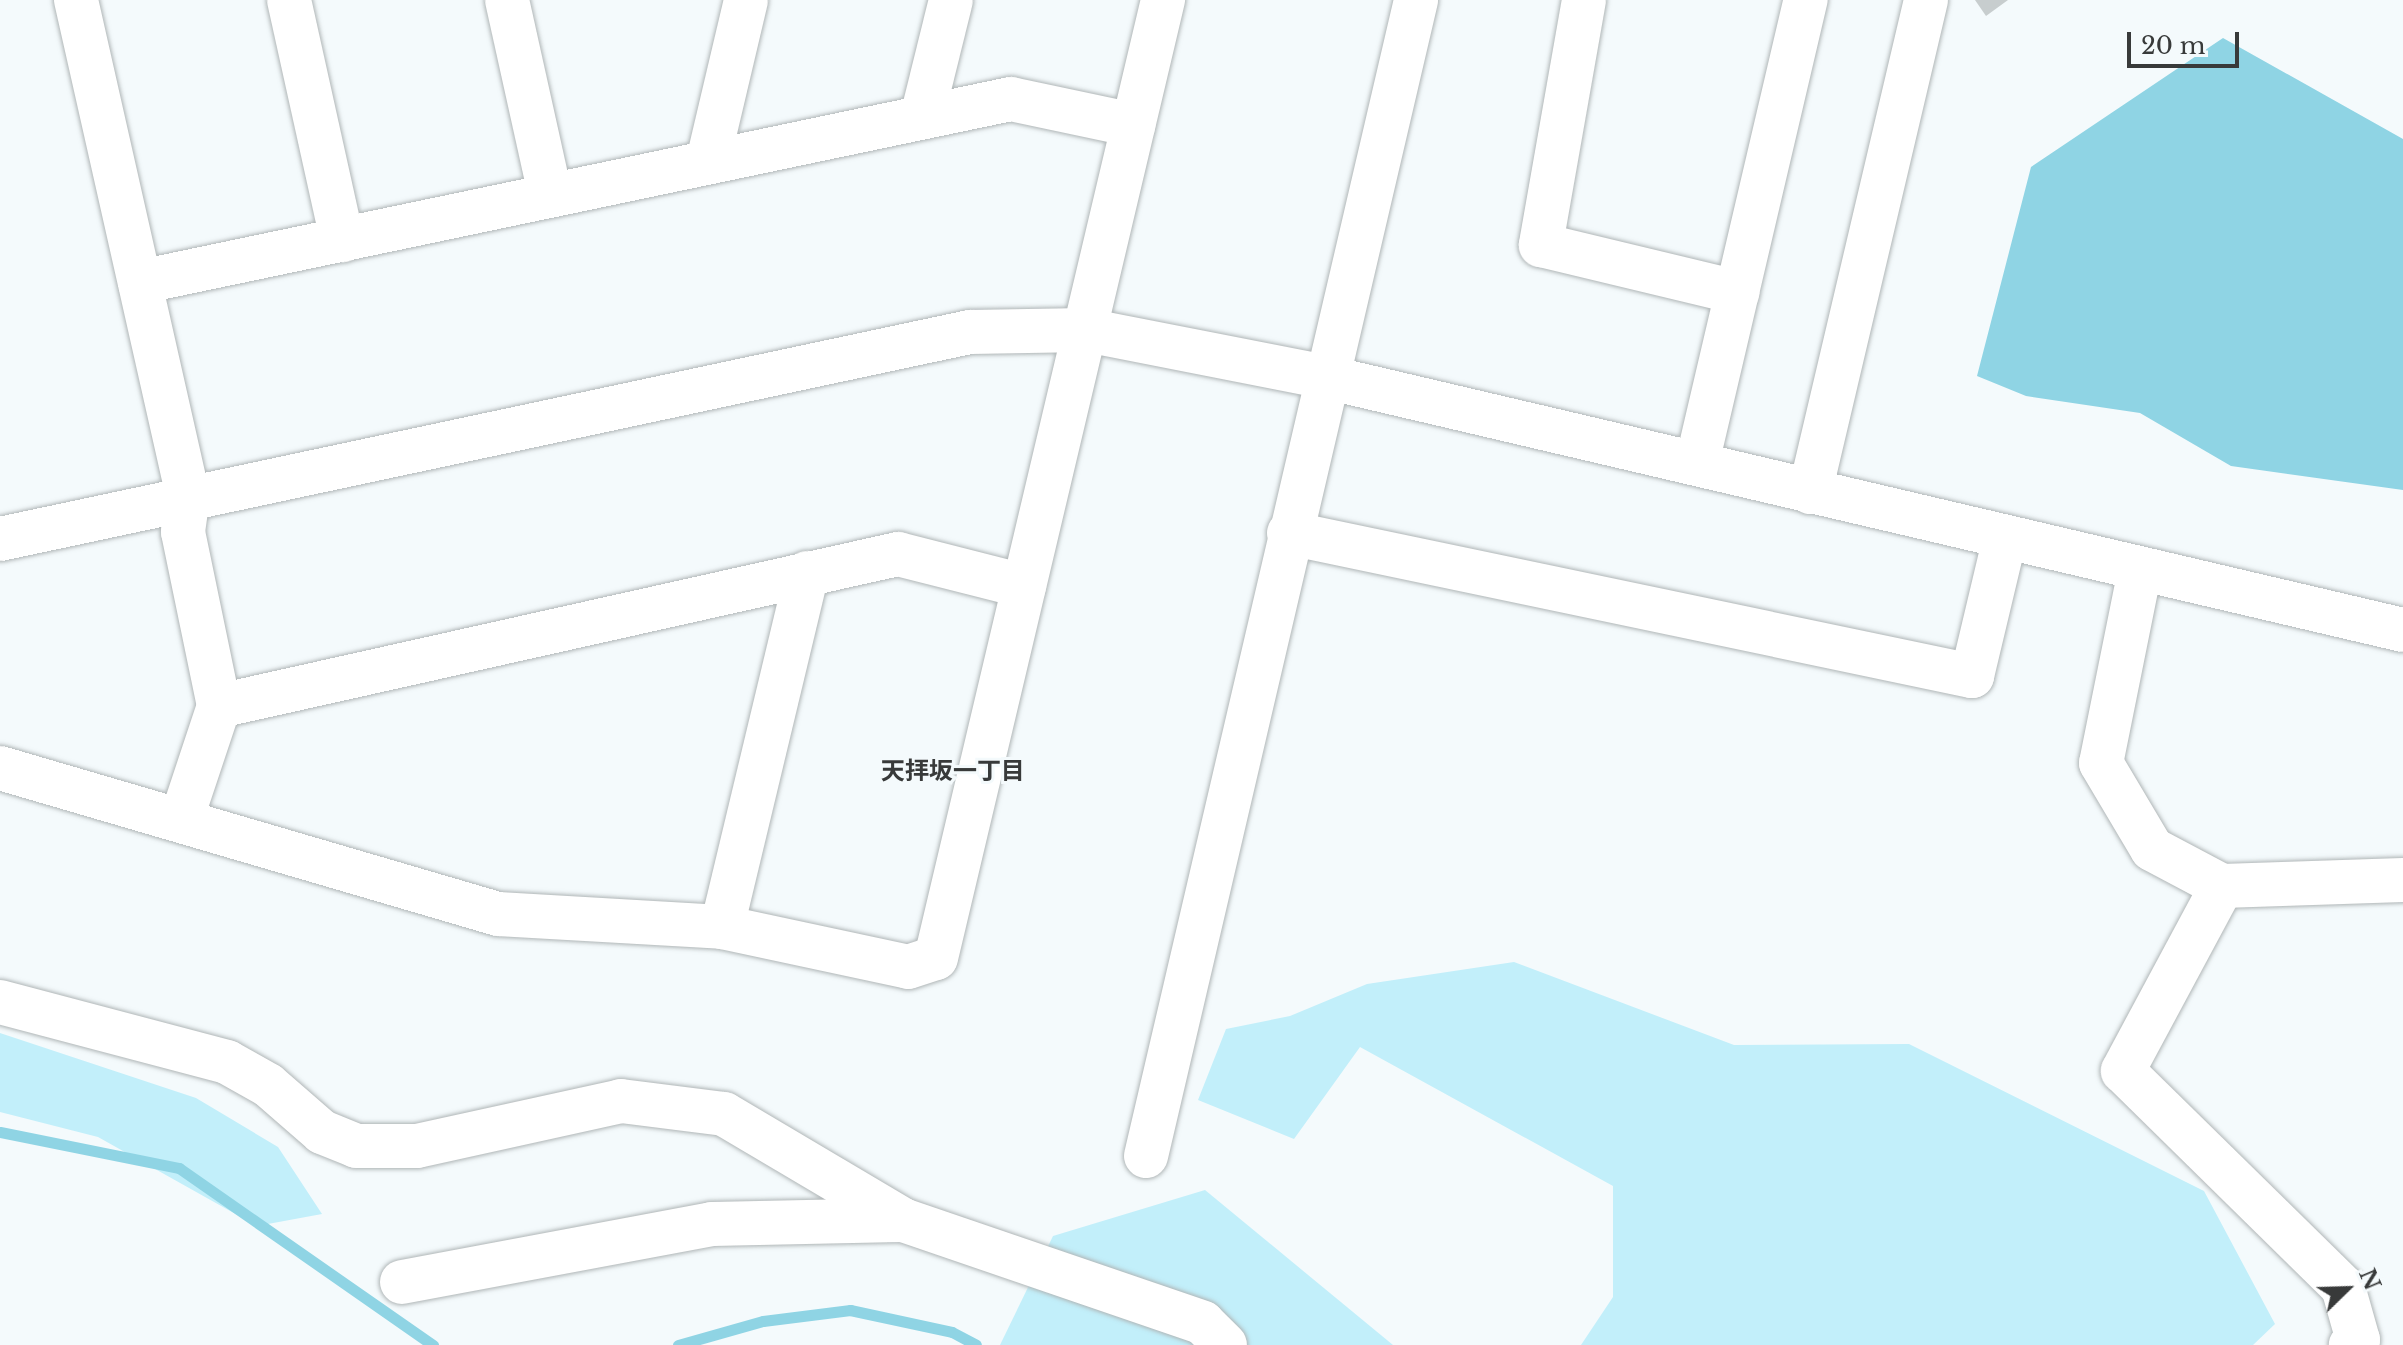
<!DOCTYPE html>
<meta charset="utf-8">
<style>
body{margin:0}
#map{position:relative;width:2403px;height:1345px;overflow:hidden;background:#f4fafc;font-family:"Libre Baskerville","Noto Sans JP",serif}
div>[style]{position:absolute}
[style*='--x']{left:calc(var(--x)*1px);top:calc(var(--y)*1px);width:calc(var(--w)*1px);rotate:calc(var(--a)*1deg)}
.green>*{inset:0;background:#c2effa}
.water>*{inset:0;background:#8fd4e4}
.stream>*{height:11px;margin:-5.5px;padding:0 5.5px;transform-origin:5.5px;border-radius:5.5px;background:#8fd4e4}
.building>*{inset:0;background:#c7cdce}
.roads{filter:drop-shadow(0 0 2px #b0b6b7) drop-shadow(0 0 2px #b0b6b7)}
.minor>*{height:44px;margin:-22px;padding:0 22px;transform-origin:22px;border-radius:22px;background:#fff}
span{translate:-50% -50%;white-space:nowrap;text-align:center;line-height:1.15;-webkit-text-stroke:6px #f4fafc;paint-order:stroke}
.neighbourhood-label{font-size:24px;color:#383a3a;font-weight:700}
.north{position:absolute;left:2307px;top:1249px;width:80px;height:80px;-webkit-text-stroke:6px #f4fafc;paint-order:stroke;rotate:67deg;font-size:22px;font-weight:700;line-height:32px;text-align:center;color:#383a3a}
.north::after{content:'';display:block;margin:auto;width:28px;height:36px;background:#383a3a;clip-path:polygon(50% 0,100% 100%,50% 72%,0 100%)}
.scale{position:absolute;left:2127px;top:32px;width:112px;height:36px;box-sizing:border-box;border:4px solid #383a3a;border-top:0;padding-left:10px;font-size:24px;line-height:28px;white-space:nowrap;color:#383a3a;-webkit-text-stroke:6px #f4fafc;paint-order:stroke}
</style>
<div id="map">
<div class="green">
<div style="clip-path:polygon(1514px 962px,1734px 1045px,1909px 1044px,2204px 1191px,2275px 1324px,2253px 1345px,1581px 1345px,1613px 1297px,1613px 1186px,1360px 1047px,1294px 1139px,1198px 1100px,1226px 1029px,1290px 1016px,1367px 984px)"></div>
<div style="clip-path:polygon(0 1033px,196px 1098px,278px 1147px,322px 1214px,257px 1226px,98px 1137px,0 1112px)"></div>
<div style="clip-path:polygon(1205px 1190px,1393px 1345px,1000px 1345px,1053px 1236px)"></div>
</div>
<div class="water">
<div style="clip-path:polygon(2223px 38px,2403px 139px,2403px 490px,2231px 466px,2140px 413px,2026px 396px,1977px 376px,2031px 167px)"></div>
</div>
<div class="stream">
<div style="--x:0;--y:1132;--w:183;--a:11.4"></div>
<div style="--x:179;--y:1168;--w:310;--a:34.9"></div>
<div style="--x:678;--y:1345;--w:88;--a:-15.8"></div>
<div style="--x:763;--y:1321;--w:88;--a:-7.2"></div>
<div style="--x:850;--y:1310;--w:104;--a:12.2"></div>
<div style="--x:952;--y:1332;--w:27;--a:28"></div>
</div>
<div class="building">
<div style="clip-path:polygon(1975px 0,2008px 0,1986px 16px)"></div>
</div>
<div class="roads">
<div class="minor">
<div style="--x:76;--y:0;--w:508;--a:77.28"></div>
<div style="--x:188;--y:496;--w:36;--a:98"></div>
<div style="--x:183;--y:532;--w:178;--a:78.3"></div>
<div style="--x:219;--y:706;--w:120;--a:108.4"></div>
<div style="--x:289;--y:0;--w:246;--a:77.5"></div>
<div style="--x:507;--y:0;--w:199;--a:77.5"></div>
<div style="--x:1584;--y:0;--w:249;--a:100"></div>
<div style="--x:1541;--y:245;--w:202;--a:13.5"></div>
<div style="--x:923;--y:113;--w:116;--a:-76.1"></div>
<div style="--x:708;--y:161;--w:165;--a:-76.7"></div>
<div style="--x:140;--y:282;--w:890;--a:-11.87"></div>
<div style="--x:1011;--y:99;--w:125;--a:12"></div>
<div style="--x:1697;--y:463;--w:476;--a:-76.8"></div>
<div style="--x:1810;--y:492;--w:505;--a:-76.73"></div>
<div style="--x:1289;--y:533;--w:698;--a:11.83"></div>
<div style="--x:1972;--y:676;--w:142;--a:-76.6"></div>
<div style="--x:0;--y:539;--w:992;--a:-12.05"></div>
<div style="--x:970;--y:332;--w:116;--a:-1"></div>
<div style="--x:1086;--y:330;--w:245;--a:11.1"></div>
<div style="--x:1326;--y:377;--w:1106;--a:13.22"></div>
<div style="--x:2140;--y:570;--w:197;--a:101.4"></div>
<div style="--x:2101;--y:763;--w:100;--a:59.3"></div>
<div style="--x:2152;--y:849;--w:79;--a:27.9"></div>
<div style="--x:2222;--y:886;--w:181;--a:-1.9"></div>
<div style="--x:219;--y:706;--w:696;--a:-12.62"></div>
<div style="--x:898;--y:554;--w:130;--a:14.3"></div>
<div style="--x:0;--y:768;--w:519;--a:16.34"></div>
<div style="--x:498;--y:914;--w:224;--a:3.3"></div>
<div style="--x:722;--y:927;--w:190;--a:12.1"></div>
<div style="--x:908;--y:967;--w:29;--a:-18"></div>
<div style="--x:936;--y:958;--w:985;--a:-76.67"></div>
<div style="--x:2222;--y:886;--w:210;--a:118.2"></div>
<div style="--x:2123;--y:1071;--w:308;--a:44.5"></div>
<div style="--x:2343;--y:1287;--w:55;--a:74.2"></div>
<div style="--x:2358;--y:1340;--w:9;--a:144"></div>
<div style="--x:722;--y:927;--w:364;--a:-76.5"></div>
<div style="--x:0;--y:1002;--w:235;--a:14.8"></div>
<div style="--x:227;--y:1062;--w:47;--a:29.3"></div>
<div style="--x:268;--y:1085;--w:72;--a:41"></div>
<div style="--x:322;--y:1132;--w:37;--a:22"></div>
<div style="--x:356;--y:1146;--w:61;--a:0"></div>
<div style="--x:417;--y:1146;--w:209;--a:-12.4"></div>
<div style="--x:621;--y:1101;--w:104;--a:7.2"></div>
<div style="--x:724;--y:1114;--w:208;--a:30.6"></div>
<div style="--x:903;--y:1220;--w:317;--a:18.9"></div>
<div style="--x:1203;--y:1323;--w:31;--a:45"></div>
<div style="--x:1146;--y:1156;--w:1187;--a:-76.85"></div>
<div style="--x:402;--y:1282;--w:315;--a:-10.6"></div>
<div style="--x:712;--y:1224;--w:191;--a:-1.2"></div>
</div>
</div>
<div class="neighbourhood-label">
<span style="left:953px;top:771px">天拝坂一丁目</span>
</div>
<div class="north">N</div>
<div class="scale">20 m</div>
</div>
